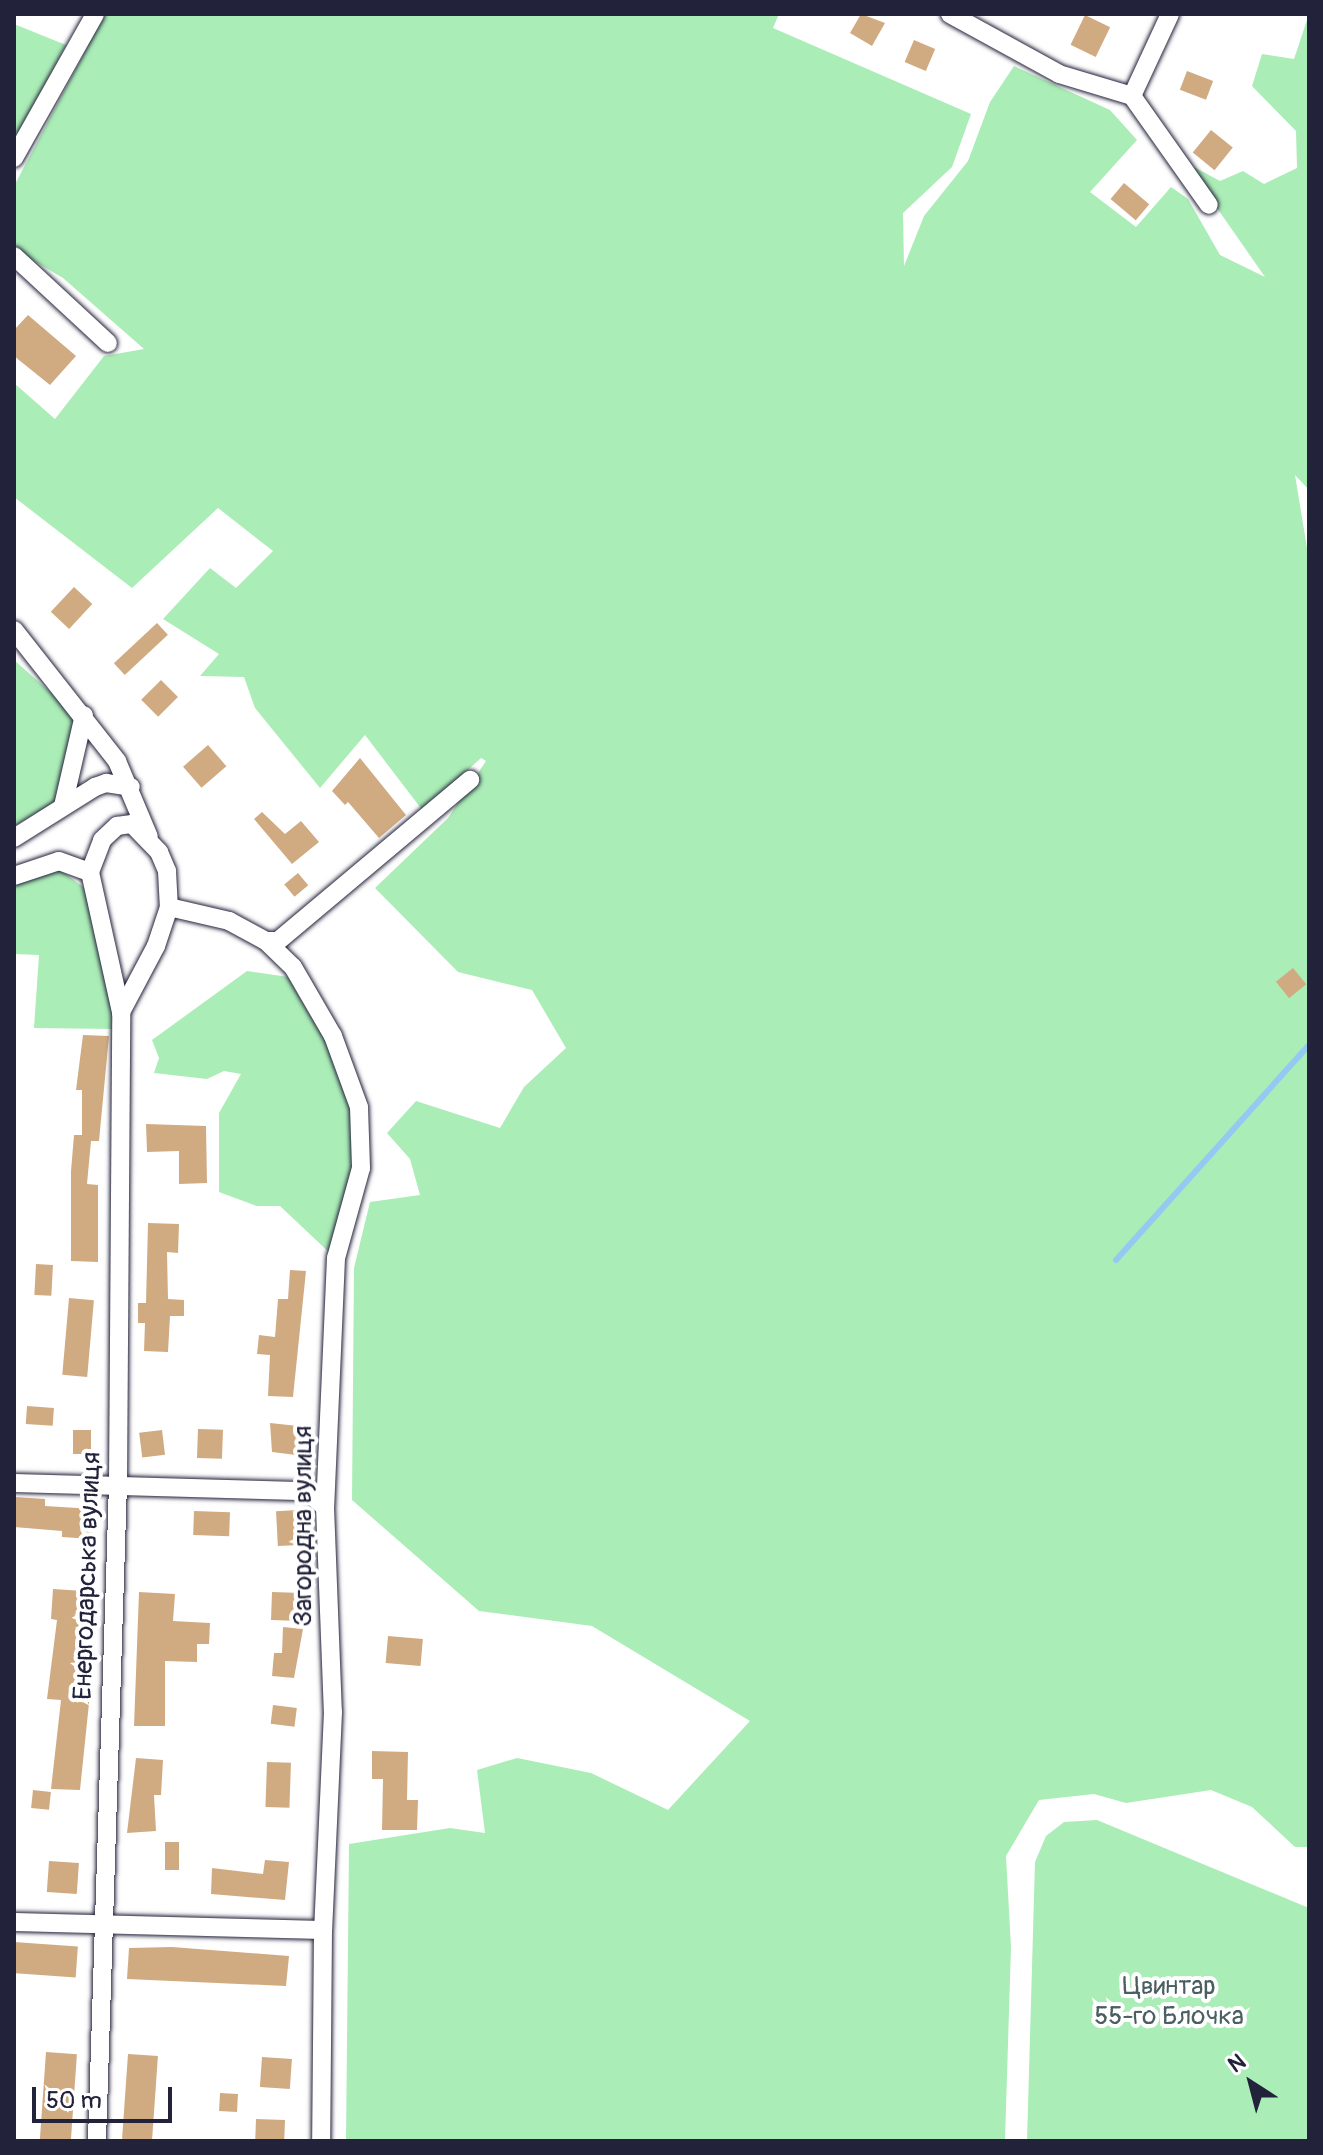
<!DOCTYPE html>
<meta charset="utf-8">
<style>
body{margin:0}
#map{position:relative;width:1323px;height:2155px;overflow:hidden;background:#fff;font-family:Pangolin,sans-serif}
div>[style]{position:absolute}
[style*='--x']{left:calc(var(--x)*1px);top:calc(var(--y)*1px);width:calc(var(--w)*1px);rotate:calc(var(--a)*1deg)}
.green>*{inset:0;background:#abedb7}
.stream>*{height:6px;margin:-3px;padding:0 3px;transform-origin:3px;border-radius:3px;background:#94caf2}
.building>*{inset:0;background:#d0ab82;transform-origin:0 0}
.roads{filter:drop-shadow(0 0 2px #22223b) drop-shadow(0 0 2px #22223b)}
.minor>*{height:18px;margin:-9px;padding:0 9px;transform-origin:9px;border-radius:9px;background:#fff}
span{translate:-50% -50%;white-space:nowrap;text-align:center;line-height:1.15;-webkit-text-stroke:8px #fff;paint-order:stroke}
.street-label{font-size:26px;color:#22223b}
.park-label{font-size:26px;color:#4b5f60}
.frame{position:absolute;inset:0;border:16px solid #22223b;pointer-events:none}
.north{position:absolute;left:1211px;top:2043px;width:80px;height:80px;-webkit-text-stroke:6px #fff;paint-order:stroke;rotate:324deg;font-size:22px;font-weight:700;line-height:32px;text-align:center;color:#22223b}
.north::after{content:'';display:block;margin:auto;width:28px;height:36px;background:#22223b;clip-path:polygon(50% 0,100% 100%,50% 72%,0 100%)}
.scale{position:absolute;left:32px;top:2087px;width:140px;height:36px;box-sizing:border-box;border:4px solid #22223b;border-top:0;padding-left:10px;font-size:24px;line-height:28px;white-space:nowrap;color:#22223b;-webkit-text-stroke:6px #fff;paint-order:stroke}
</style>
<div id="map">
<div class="green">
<div style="clip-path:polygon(105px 14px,779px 14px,773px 28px,971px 114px,952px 167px,903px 213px,904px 266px,924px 216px,968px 161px,990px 102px,1014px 66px,1110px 110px,1137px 140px,1090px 192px,1136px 227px,1171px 187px,1188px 199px,1220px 255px,1265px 277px,1185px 162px,1220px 181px,1243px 171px,1264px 184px,1297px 168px,1296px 131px,1252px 86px,1262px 54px,1294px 59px,1309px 14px,1309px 490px,1295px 475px,1309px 560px,1309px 1847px,1295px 1847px,1252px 1807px,1211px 1790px,1126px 1803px,1094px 1794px,1039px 1800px,1006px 1856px,1011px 1947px,1005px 2141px,346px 2141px,349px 1844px,450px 1828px,485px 1833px,477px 1770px,517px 1758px,591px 1773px,668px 1810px,750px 1721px,592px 1626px,479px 1611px,352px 1500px,354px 1268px,370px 1202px,420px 1195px,410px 1159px,387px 1133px,416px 1101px,500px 1128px,524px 1087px,566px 1048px,532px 990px,458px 972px,375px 888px,448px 818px,486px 761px,481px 758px,423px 811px,365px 735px,320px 788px,255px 708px,244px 677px,200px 676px,219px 654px,163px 619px,210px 568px,236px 588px,273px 551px,218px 508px,132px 588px,14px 497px,14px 383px,55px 419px,104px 356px,144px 349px,63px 278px,14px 249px,14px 186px)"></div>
<div style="clip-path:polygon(14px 24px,66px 45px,19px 134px,14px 131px)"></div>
<div style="clip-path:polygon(14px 660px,75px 714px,55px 802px,14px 826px)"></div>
<div style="clip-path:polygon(60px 870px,90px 892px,116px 1029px,34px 1028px,39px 955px,14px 954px,14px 882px)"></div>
<div style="clip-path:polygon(247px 971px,295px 978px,331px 1039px,357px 1108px,357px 1167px,333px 1256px,280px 1206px,257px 1206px,219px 1192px,219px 1113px,241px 1074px,224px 1071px,207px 1079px,154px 1073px,159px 1058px,152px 1040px)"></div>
<div style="clip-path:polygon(1097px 1820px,1309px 1908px,1309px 2141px,1027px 2141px,1035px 1862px,1046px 1836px,1064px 1822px)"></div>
</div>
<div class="stream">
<div style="--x:1116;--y:1260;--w:289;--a:-48.1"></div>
</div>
<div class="building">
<div style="clip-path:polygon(861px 14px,885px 23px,872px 46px,850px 33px)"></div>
<div style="left:1085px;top:15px;width:28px;height:33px;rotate:26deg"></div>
<div style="left:914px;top:40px;width:23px;height:24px;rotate:23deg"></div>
<div style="left:1187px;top:71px;width:28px;height:20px;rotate:21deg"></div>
<div style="left:1211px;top:130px;width:28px;height:29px;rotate:39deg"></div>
<div style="left:1124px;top:183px;width:33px;height:21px;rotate:40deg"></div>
<div style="clip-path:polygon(28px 315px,76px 356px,50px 385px,14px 356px,14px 330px)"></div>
<div style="left:74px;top:587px;width:25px;height:34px;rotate:43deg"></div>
<div style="left:157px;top:623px;width:16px;height:59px;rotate:47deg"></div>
<div style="left:161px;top:680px;width:24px;height:28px;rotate:45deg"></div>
<div style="left:208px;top:745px;width:28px;height:33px;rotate:49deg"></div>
<div style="clip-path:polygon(360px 758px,406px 815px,379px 838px,348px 802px,345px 805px,332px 791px)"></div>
<div style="clip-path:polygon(262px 812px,285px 834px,301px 821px,319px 842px,292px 864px,254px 819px)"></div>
<div style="left:298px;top:873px;width:16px;height:18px;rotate:50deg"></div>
<div style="left:1293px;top:968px;width:21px;height:22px;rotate:51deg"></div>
<div style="clip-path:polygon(83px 1035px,109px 1036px,99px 1141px,91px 1141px,87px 1184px,98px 1185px,98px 1262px,71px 1261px,71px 1171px,74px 1135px,82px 1135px,82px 1090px,76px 1090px)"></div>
<div style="clip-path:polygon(146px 1124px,206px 1126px,207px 1183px,179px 1184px,179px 1151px,147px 1152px)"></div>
<div style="clip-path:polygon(148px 1223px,179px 1224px,178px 1253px,167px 1252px,168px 1299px,184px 1300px,184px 1316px,170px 1316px,168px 1352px,144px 1351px,145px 1323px,138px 1323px,138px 1303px,146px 1303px)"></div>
<div style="left:36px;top:1264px;width:17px;height:31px;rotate:3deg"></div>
<div style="clip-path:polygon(290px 1270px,306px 1271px,293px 1397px,268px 1396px,270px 1355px,257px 1354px,259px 1335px,275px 1337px,278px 1299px,288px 1299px)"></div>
<div style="left:69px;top:1298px;width:25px;height:77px;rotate:5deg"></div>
<div style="left:27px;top:1406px;width:27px;height:18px;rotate:4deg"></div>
<div style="clip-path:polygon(270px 1423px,298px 1426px,296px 1455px,272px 1452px)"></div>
<div style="left:198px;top:1429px;width:25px;height:29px;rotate:2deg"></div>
<div style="left:73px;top:1430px;width:18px;height:24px"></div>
<div style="left:162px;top:1430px;width:25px;height:23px;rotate:83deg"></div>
<div style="clip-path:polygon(15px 1497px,45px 1499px,45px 1506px,94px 1509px,92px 1539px,62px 1537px,62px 1531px,14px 1527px)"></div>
<div style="left:298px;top:1510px;width:35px;height:22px;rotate:87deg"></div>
<div style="left:194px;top:1511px;width:36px;height:24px;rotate:2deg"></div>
<div style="clip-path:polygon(53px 1589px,84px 1591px,82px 1683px,91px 1684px,80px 1790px,51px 1789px,61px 1700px,47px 1699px,57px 1620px,51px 1619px)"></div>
<div style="clip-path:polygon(139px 1592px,175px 1594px,173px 1621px,210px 1623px,209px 1644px,197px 1644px,197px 1662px,165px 1661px,165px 1726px,134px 1726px)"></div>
<div style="left:272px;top:1592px;width:23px;height:28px;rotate:2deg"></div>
<div style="clip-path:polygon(283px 1627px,303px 1629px,294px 1678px,272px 1676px,274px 1653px,282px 1653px)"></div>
<div style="left:388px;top:1636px;width:35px;height:27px;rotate:5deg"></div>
<div style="left:273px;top:1705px;width:24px;height:19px;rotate:7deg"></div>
<div style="clip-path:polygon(372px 1751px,408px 1752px,407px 1800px,418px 1800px,417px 1830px,382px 1830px,383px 1779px,372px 1779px)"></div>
<div style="clip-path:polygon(136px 1758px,163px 1760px,161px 1795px,154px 1795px,156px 1831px,127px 1833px)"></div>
<div style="left:267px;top:1762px;width:24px;height:45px;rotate:2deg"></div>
<div style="left:33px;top:1790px;width:18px;height:18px;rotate:6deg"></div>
<div style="left:165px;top:1842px;width:14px;height:28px"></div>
<div style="clip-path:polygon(265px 1860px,289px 1862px,285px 1900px,211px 1894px,212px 1868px,263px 1874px)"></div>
<div style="left:49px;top:1861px;width:30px;height:31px;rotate:4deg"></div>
<div style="left:14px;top:1942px;width:64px;height:31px;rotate:4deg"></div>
<div style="clip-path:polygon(172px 1947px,289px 1956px,286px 1986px,127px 1979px,129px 1948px)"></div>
<div style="left:46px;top:2052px;width:31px;height:89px;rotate:4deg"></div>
<div style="left:128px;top:2054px;width:30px;height:85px;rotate:4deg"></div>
<div style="left:262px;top:2057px;width:30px;height:30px;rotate:4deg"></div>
<div style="left:220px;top:2093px;width:18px;height:18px;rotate:3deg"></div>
<div style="left:256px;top:2119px;width:29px;height:22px;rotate:2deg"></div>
</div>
<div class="roads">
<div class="minor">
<div style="--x:950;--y:14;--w:124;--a:28.8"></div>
<div style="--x:1059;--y:74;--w:76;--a:16.8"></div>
<div style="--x:1132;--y:96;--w:133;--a:54.8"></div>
<div style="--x:1132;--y:96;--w:90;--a:-65.1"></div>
<div style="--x:14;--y:158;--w:165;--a:-60.6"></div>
<div style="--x:14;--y:256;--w:128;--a:42.8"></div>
<div style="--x:14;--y:630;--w:167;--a:51.8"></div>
<div style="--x:117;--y:761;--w:82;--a:67.2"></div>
<div style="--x:63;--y:806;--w:93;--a:-77"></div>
<div style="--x:14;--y:838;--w:96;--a:-32.2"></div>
<div style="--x:95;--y:787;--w:12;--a:-20"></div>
<div style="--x:106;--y:783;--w:25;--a:9"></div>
<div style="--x:14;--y:876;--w:47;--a:-18.4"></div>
<div style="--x:59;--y:861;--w:33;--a:20"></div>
<div style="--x:169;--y:907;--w:62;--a:13.1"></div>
<div style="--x:229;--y:921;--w:42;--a:28.4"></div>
<div style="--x:266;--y:941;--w:12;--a:0"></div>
<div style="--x:278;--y:941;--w:251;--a:-40"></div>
<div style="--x:266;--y:941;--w:37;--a:44"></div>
<div style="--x:293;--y:967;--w:80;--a:59.9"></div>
<div style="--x:333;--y:1036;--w:76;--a:69.9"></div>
<div style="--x:359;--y:1107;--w:61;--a:88.1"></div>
<div style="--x:361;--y:1168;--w:93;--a:105.5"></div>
<div style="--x:336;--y:1258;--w:249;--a:92.5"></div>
<div style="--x:325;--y:1507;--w:205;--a:87.8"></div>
<div style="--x:333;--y:1712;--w:218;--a:92.6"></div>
<div style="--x:323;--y:1930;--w:211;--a:90.5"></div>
<div style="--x:14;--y:1483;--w:293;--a:1.6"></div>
<div style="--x:307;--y:1491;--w:24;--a:42"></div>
<div style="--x:14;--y:1922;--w:309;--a:1.5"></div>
<div style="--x:97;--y:2141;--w:657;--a:-88.17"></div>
<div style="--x:118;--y:1484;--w:472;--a:-89.6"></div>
<div style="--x:121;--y:1012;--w:143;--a:-102.5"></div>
<div style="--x:90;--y:872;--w:34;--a:-69"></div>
<div style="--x:102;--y:840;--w:21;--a:-43"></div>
<div style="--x:117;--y:826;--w:15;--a:-8"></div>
<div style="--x:132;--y:824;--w:39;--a:46"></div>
<div style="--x:159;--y:852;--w:21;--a:67"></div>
<div style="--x:167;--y:871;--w:36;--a:87"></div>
<div style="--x:169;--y:907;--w:41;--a:108.4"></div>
<div style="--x:156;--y:946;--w:75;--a:117.9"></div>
</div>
</div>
<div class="street-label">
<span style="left:304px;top:1526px;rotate:-90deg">Загородна вулиця</span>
<span style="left:88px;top:1576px;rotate:-88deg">Енергодарська вулиця</span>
</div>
<div class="park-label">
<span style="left:1169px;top:2002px">Цвинтар<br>55-го Блочка</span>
</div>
<div class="frame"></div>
<div class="north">N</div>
<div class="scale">50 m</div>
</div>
